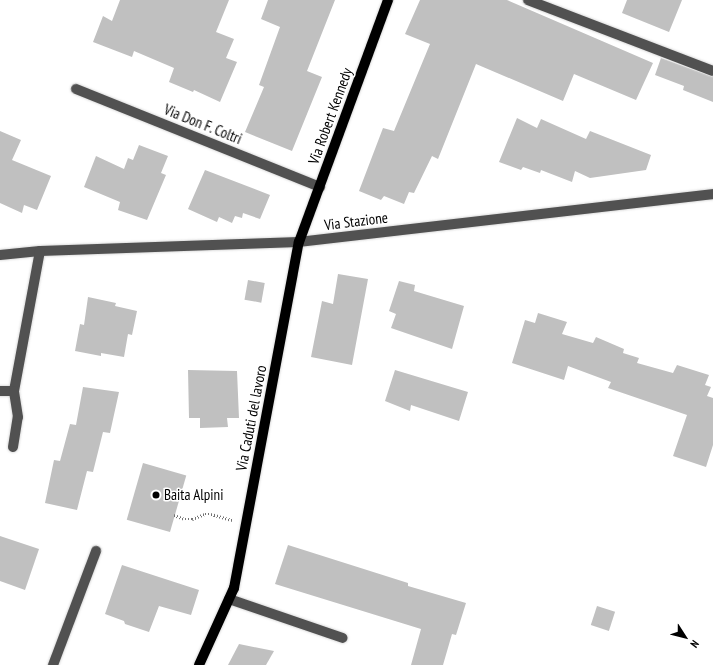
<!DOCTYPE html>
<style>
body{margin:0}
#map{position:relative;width:713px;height:665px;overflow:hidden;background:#fff;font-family:"PT Sans Narrow",sans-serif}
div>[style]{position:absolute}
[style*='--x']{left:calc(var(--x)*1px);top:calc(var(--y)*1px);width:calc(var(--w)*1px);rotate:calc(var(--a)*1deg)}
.building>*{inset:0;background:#c0c0c0;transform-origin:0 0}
.path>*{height:2.5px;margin-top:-1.25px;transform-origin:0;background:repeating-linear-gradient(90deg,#737373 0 1px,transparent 0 3px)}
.roads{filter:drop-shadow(0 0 1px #dbdbdb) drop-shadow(0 0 1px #dbdbdb)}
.minor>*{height:10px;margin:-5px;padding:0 5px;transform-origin:5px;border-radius:5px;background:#515151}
.major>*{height:10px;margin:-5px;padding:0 5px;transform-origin:5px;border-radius:5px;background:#000}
.dots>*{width:11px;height:11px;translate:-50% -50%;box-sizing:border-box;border:2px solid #fff;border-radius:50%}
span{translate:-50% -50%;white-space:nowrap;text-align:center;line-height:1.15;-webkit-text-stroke:3px #fff;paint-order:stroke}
.street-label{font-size:15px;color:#000}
.poi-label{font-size:15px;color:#000}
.left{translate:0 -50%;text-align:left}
.north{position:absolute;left:665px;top:617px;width:40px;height:40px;-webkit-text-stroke:3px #fff;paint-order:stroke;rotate:126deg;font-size:11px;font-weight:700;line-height:16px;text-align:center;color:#000}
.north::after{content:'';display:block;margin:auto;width:14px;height:18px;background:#000;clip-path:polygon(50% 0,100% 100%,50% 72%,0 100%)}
</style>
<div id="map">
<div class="building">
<div style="clip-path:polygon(120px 0,229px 0,216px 32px,234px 39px,226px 58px,237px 62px,220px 102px,194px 90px,193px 92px,169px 82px,174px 68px,134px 51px,132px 57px,93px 42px,103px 16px,112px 21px)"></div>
<div style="clip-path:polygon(268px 0,335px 0,307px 71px,322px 77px,292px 151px,245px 132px,264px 87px,259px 85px,280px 27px,261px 19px)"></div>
<div style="clip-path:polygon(420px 0,507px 0,653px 63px,636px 100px,574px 74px,563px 101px,476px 64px,438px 159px,432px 156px,414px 193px,409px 192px,404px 204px,384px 196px,381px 200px,359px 191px,383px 128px,394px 131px,430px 44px,405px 34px)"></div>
<div style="clip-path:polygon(627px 0,682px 0,669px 32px,622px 13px)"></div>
<div style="clip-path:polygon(661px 58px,713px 77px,713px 102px,683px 90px,684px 86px,655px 75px)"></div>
<div style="clip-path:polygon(517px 118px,537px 128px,541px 119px,586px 139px,590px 131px,651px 155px,646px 170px,590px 178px,575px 171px,572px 182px,541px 170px,540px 173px,523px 167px,521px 170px,499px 162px)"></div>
<div style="clip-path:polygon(0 131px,21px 140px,12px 160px,51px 176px,37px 210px,24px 205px,22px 213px,0 203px)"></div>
<div style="clip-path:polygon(139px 145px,168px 156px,161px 173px,166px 175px,147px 220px,118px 210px,120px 202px,84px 187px,96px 156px,124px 169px,128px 158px,133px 160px)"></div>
<div style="clip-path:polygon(205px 170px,270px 195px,260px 219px,243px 213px,242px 218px,235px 216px,232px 223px,219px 217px,217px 222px,188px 209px)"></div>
<div style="clip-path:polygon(338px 274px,368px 279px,352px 365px,311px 357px,322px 301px,333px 304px)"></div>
<div style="left:248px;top:280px;width:17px;height:20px;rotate:10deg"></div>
<div style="clip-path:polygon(399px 281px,415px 285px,414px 291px,464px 306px,452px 349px,391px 328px,396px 314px,389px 311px)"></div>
<div style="clip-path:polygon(88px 297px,116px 303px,115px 306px,137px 311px,132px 335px,128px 334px,124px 357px,101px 353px,101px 356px,75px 351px,80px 324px,84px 325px)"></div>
<div style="clip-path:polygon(538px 313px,567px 322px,562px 334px,593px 343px,596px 337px,624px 349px,623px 353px,639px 358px,637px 363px,673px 373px,677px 365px,709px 375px,705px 385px,711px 387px,707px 396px,713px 398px,713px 445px,706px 467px,673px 456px,687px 415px,608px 388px,611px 382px,568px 366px,564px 380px,512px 363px,525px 320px,535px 323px)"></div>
<div style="clip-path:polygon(188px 370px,237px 371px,239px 418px,227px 418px,228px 427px,200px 428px,200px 418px,189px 418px)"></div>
<div style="clip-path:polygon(395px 370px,468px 392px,459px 421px,411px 405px,410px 411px,385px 401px)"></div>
<div style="clip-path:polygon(83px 387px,119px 392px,110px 433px,103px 432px,93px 472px,87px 471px,77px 510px,45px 503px,54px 460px,60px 461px,70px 424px,76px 425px)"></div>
<div style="left:143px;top:463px;width:45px;height:59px;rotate:16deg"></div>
<div style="clip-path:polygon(0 536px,39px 549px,25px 590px,0 581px)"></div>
<div style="clip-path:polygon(288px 545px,408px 583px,408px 586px,466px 603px,456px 635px,452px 634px,443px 665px,411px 665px,421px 629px,275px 584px)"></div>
<div style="clip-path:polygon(122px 565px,199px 590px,191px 615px,159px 606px,149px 632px,125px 624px,124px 621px,105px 614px)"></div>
<div style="left:597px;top:606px;width:19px;height:20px;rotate:18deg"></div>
<div style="clip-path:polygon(239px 644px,274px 651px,266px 665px,228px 665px)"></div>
</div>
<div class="path">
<div style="--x:174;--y:515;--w:12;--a:20"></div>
<div style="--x:185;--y:519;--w:7;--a:0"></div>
<div style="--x:192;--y:519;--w:14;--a:-21"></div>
<div style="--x:205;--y:514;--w:6;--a:0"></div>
<div style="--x:211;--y:514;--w:22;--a:16"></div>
</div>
<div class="roads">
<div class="minor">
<div style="--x:528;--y:0;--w:198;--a:21"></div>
<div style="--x:76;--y:89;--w:263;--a:21.9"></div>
<div style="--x:0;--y:255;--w:40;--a:-5.7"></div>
<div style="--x:40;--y:251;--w:259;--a:-2"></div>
<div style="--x:299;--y:242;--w:417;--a:-6.6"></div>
<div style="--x:0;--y:391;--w:14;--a:0"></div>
<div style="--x:14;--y:391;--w:142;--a:-79.5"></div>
<div style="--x:13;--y:447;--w:30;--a:-81"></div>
<div style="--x:18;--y:417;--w:26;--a:-99"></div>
<div style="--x:229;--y:599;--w:120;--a:18.9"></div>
<div style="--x:53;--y:665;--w:122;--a:-69.3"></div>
</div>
<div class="major">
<div style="--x:199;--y:665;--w:85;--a:-65.6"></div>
<div style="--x:234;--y:588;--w:352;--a:-79.4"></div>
<div style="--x:299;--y:242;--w:258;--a:-69.8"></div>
</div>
</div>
<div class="dots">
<div style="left:156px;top:495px;background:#000"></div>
</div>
<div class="street-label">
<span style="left:330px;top:116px;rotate:-70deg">Via Robert Kennedy</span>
<span style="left:203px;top:124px;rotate:22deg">Via Don F. Coltri</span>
<span style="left:356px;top:221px;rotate:-7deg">Via Stazione</span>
<span style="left:251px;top:418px;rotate:-79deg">Via Caduti del lavoro</span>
</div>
<div class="poi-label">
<span class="left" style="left:164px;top:495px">Baita Alpini</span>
</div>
<div class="north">N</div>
</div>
